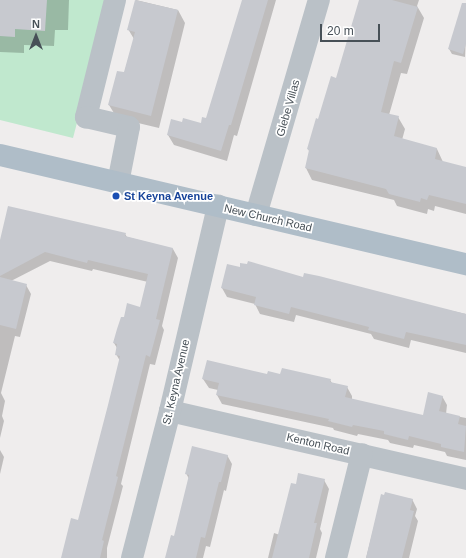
<!DOCTYPE html>
<style>
body{margin:0}
#map{position:relative;width:466px;height:558px;overflow:hidden;background:#efeded;font-family:Helvetica,sans-serif}
div>[style]{position:absolute}
[style*='--x']{left:calc(var(--x)*1px);top:calc(var(--y)*1px);width:calc(var(--w)*1px);rotate:calc(var(--a)*1deg)}
.green>*{inset:0;background:#c0e8ce}
.shadow>*{inset:0;background:#0003}
.building>*{inset:0;background:#c7c9cf}
.minor>*{height:22px;margin:-11px;padding:0 11px;transform-origin:11px;border-radius:11px;background:#bac1c7}
.major>*{height:22px;margin:-11px;padding:0 11px;transform-origin:11px;border-radius:11px;background:#afbdc8}
.dots>*{width:11px;height:11px;translate:-50% -50%;box-sizing:border-box;border:2px solid #fff;border-radius:50%}
span{translate:-50% -50%;white-space:nowrap;text-align:center;line-height:1.15;-webkit-text-stroke:3.5px #fff;paint-order:stroke}
.street-label{font-size:11px;color:#475057}
.transit-label{font-size:11px;color:#164399;font-weight:700}
.left{translate:0 -50%;text-align:left}
.north{position:absolute;left:16px;top:16px;width:40px;height:40px;-webkit-text-stroke:3px #fff;paint-order:stroke;rotate:0deg;font-size:11px;font-weight:700;line-height:16px;text-align:center;color:#475057}
.north::after{content:'';display:block;margin:auto;width:14px;height:18px;background:#475057;clip-path:polygon(50% 0,100% 100%,50% 72%,0 100%)}
.scale{position:absolute;left:320px;top:24px;width:60px;height:18px;box-sizing:border-box;border:2px solid #475057;border-top:0;padding-left:5px;font-size:12px;line-height:14px;white-space:nowrap;color:#475057;-webkit-text-stroke:3px #fff;paint-order:stroke}
</style>
<div id="map">
<div class="green">
<div style="clip-path:polygon(0 0,109px 0,73px 138px,0 120px)"></div>
</div>
<div class="shadow">
<div style="clip-path:polygon(0 0,69px 0,68px 30px,55px 30px,54px 46px,24px 45px,24px 53px,0 52px)"></div>
<div style="clip-path:polygon(136px 0,178px 10px,185px 23px,159px 128px,117px 118px,109px 105px,124px 74px,134px 39px,128px 29px)"></div>
<div style="clip-path:polygon(243px 0,276px 0,237px 136px,234px 135px,227px 161px,174px 145px,168px 135px,183px 124px,201px 124px,207px 120px)"></div>
<div style="clip-path:polygon(361px 0,419px 0,417px 6px,424px 18px,407px 74px,401px 73px,389px 115px,398px 117px,405px 129px,402px 140px,437px 149px,443px 162px,466px 168px,466px 214px,435px 206px,434px 211px,428px 209px,427px 214px,397px 206px,394px 200px,312px 180px,306px 168px,310px 153px,308px 149px,337px 79px)"></div>
<div style="clip-path:polygon(466px 34px,465px 57px,452px 54px,449px 49px)"></div>
<div style="clip-path:polygon(125px 234px,127px 237px,173px 249px,178px 258px,162px 326px,164px 330px,155px 365px,150px 364px,121px 484px,123px 486px,107px 548px,107px 558px,62px 558px,79px 521px,120px 361px,116px 354px,117px 348px,114px 343px,124px 318px,141px 308px,148px 282px,93px 269px,92px 271px,50px 261px,11px 281px,26px 285px,31px 294px,20px 337px,15px 336px,1px 393px,5px 401px,2px 416px,4px 421px,0 438px,0 244px)"></div>
<div style="clip-path:polygon(304px 278px,466px 314px,466px 353px,411px 340px,409px 348px,374px 339px,371px 334px,296px 315px,294px 322px,260px 314px,255px 304px,227px 297px,222px 288px)"></div>
<div style="clip-path:polygon(281px 375px,330px 380px,332px 383px,347px 387px,352px 396px,352px 400px,424px 416px,442px 396px,447px 405px,446px 414px,466px 418px,466px 460px,447px 456px,445px 452px,414px 445px,413px 448px,390px 443px,388px 440px,358px 434px,357px 436px,334px 430px,333px 428px,222px 404px,217px 395px,218px 390px,209px 388px,203px 379px)"></div>
<div style="clip-path:polygon(0 450px,4px 457px,0 474px)"></div>
<div style="clip-path:polygon(227px 455px,232px 464px,226px 491px,224px 490px,210px 547px,206px 546px,203px 558px,167px 558px,175px 537px,189px 479px,186px 473px)"></div>
<div style="clip-path:polygon(324px 480px,329px 489px,320px 529px,322px 533px,316px 558px,268px 558px,274px 533px,280px 535px,297px 485px)"></div>
<div style="clip-path:polygon(382px 495px,412px 499px,417px 509px,415px 516px,418px 521px,409px 558px,366px 558px)"></div>
</div>
<div class="building">
<div style="clip-path:polygon(0 0,47px 0,45px 31px,15px 29px,15px 37px,0 36px)"></div>
<div style="clip-path:polygon(135px 0,178px 10px,151px 116px,108px 105px,117px 71px,124px 72px,135px 32px,127px 30px)"></div>
<div style="clip-path:polygon(242px 0,268px 0,231px 125px,229px 125px,221px 151px,167px 135px,171px 119px,182px 122px,183px 118px,201px 123px,202px 117px,206px 118px)"></div>
<div style="clip-path:polygon(359px 0,392px 0,418px 7px,401px 63px,394px 61px,381px 112px,399px 116px,394px 136px,437px 148px,435px 159px,466px 167px,466px 204px,429px 195px,427px 200px,421px 198px,420px 202px,389px 194px,386px 189px,305px 168px,309px 150px,307px 149px,316px 118px,318px 119px,331px 76px,336px 78px)"></div>
<div style="clip-path:polygon(462px 3px,466px 3px,466px 44px,463px 54px,448px 49px)"></div>
<div style="clip-path:polygon(8px 206px,126px 233px,125px 236px,173px 248px,156px 319px,160px 320px,150px 357px,146px 355px,116px 476px,118px 477px,102px 540px,104px 541px,100px 558px,61px 558px,71px 518px,78px 520px,108px 405px,120px 356px,115px 355px,117px 344px,113px 343px,117px 329px,121px 317px,124px 317px,127px 303px,140px 307px,148px 274px,88px 260px,87px 263px,45px 252px,0 276px,0 240px)"></div>
<div style="clip-path:polygon(248px 261px,303px 277px,304px 273px,319px 276px,466px 314px,466px 345px,406px 332px,404px 339px,368px 330px,369px 327px,291px 307px,289px 314px,254px 305px,256px 297px,221px 288px,227px 264px,240px 267px,240px 263px,247px 264px)"></div>
<div style="clip-path:polygon(0 277px,27px 284px,16px 329px,0 325px)"></div>
<div style="clip-path:polygon(207px 360px,267px 374px,268px 371px,280px 374px,282px 368px,331px 379px,330px 382px,348px 386px,345px 397px,423px 415px,428px 392px,443px 396px,439px 411px,460px 416px,458px 424px,466px 426px,464px 452px,441px 447px,441px 444px,409px 436px,408px 440px,384px 434px,384px 431px,353px 425px,352px 427px,328px 421px,329px 419px,216px 395px,219px 383px,202px 379px)"></div>
<div style="clip-path:polygon(192px 446px,228px 455px,221px 482px,219px 482px,205px 538px,201px 537px,196px 558px,165px 558px,171px 535px,174px 536px,189px 475px,185px 474px)"></div>
<div style="clip-path:polygon(298px 473px,325px 479px,314px 523px,317px 523px,309px 558px,272px 558px,291px 483px,296px 484px)"></div>
<div style="clip-path:polygon(385px 492px,413px 499px,410px 510px,414px 511px,402px 558px,366px 558px,381px 494px,384px 495px)"></div>
</div>
<div class="minor">
<div style="--x:115;--y:0;--w:121;--a:103.9"></div>
<div style="--x:86;--y:117;--w:44;--a:13.1"></div>
<div style="--x:129;--y:127;--w:57;--a:101.1"></div>
<div style="--x:256;--y:215;--w:224;--a:-73.7"></div>
<div style="--x:170;--y:411;--w:304;--a:12.9"></div>
<div style="--x:132;--y:558;--w:152;--a:-75.5"></div>
<div style="--x:170;--y:411;--w:211;--a:-76.8"></div>
<div style="--x:336;--y:558;--w:107;--a:-76"></div>
</div>
<div class="major">
<div style="--x:0;--y:155;--w:479;--a:13.2"></div>
</div>
<div class="dots">
<div style="left:116px;top:196px;background:#1a4fb4"></div>
</div>
<div class="street-label">
<span style="left:288px;top:108px;rotate:-74deg">Glebe Villas</span>
<span style="left:268px;top:218px;rotate:13deg">New Church Road</span>
<span style="left:176px;top:382px;rotate:-77deg">St. Keyna Avenue</span>
<span style="left:318px;top:444px;rotate:13deg">Kenton Road</span>
</div>
<div class="transit-label">
<span class="left" style="left:124px;top:196px">St Keyna Avenue</span>
</div>
<div class="north">N</div>
<div class="scale">20 m</div>
</div>
